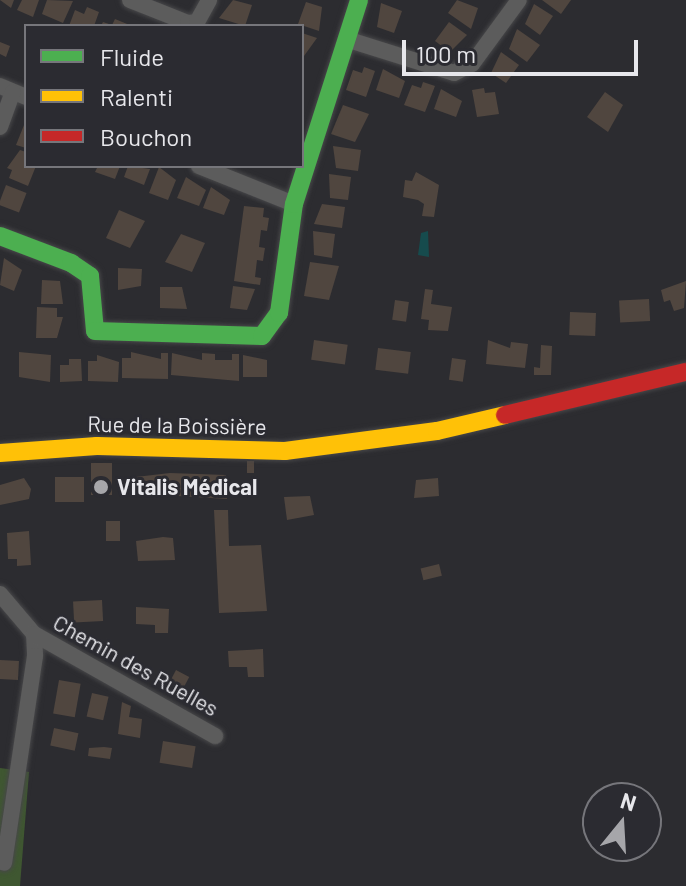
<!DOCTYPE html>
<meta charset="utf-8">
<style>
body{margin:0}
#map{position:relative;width:686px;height:886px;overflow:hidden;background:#2c2c30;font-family:Barlow,sans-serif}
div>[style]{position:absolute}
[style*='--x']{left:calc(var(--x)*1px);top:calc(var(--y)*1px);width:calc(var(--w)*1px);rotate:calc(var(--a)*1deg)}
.green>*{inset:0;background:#3f5731}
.water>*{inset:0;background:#164b4d}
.building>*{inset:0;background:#50463f;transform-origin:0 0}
.roads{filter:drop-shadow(0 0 2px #474749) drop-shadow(0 0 2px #474749)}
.street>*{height:16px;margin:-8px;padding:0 8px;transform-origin:8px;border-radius:8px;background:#5c5c5c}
.fast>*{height:18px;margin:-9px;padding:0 9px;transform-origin:9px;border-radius:9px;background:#4caf50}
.slow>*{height:18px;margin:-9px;padding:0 9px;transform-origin:9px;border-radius:9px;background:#ffc107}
.jam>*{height:18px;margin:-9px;padding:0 9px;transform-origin:9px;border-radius:9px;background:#c62828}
.dots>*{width:22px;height:22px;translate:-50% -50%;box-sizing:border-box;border:4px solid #2b2b31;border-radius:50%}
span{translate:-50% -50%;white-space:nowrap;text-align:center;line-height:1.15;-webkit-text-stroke:6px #2b2b31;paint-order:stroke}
.street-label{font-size:22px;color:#e7e7eb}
.poi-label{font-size:22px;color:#e7e7eb;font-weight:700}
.left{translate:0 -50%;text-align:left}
.legend{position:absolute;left:24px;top:24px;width:280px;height:144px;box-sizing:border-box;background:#2b2b31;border:2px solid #76767b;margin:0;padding:10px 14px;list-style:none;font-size:24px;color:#e7e7eb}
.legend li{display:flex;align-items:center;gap:16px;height:40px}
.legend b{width:40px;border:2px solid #76767b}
.north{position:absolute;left:582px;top:782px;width:80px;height:80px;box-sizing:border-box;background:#2b2b31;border:2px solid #76767b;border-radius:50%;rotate:18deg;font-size:22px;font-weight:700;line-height:32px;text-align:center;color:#e7e7eb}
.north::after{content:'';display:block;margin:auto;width:28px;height:36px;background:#a6a6aa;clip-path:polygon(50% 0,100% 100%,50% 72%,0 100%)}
.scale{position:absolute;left:402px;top:40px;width:236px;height:36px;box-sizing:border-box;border:4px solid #e7e7eb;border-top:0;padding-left:10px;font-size:24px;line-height:28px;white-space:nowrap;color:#e7e7eb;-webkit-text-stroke:6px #2b2b31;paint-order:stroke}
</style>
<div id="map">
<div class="green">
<div style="clip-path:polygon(0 768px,29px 772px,20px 886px,0 886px)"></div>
</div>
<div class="water">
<div style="clip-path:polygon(428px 231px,429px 257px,418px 255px,421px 233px)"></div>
</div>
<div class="building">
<div style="clip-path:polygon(0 0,14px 0,11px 8px)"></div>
<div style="clip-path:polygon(22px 0,39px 0,33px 17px,17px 10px)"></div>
<div style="clip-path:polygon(47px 0,73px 1px,63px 23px,42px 14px)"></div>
<div style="clip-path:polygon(233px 0,252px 5px,245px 26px,219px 18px)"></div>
<div style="clip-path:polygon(457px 0,478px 8px,471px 29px,448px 13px)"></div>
<div style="clip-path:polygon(542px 0,571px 0,561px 14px)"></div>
<div style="clip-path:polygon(306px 2px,322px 7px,319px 31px,298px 24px)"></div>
<div style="clip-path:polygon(381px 3px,402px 11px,394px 33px,377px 27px)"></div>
<div style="clip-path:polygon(534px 4px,553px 16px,540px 35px,525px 24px)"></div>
<div style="clip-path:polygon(87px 7px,99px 12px,94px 26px,69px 26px,75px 10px,84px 14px)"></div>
<div style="clip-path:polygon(115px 19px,132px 26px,101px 26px,103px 22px,112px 25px)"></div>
<div style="clip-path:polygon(449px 22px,467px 35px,450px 52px,435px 41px)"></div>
<div style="clip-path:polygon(517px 29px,540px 45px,527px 62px,509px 49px)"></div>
<div style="clip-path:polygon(302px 33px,317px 38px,304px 56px,302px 55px)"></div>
<div style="clip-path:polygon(0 42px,10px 46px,6px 57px,0 54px)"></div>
<div style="clip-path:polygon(501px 52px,519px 65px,506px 83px,491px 73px)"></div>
<div style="clip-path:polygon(364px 67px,375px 71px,366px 97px,346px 90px,353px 70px,362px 73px)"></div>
<div style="clip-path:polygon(383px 69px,405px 81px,399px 98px,376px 90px)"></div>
<div style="clip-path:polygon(423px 82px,435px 86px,425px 112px,404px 105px,412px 85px,421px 88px)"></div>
<div style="clip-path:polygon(484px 88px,485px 93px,495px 92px,499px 114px,477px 117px,472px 90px)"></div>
<div style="clip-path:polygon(441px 89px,462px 101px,456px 117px,434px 109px)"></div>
<div style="clip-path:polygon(605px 92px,623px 105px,608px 132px,587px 117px)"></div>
<div style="clip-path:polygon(343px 105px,369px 114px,355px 142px,331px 134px)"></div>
<div style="clip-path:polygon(24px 125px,26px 126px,26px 148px,16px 145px)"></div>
<div style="clip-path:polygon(333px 146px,361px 150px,358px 171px,336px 168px)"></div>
<div style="clip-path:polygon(20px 150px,26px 152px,26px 166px,36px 166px,28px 186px,9px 178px,12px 170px,7px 168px)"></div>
<div style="clip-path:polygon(98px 166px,120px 166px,115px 179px,95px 172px)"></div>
<div style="clip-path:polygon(128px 166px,150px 169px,144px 185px,124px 177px)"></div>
<div style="clip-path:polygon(159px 167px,176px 180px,168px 200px,149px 193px)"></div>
<div style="clip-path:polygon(416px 172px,439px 185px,434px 217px,422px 216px,424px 204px,418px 200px,403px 197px,405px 180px,412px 181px)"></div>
<div style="clip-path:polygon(329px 174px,351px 177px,348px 200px,330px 198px)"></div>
<div style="clip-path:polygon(186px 177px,206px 190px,199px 206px,177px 198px)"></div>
<div style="left:6px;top:185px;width:22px;height:21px;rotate:21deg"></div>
<div style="clip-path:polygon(211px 187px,230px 200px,224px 215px,203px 208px)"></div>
<div style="clip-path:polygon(322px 204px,345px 207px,342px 228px,314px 224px)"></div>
<div style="clip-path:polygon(244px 206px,264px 208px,263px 217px,269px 218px,267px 231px,261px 230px,259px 247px,265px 248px,264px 254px,263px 261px,257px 260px,255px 277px,261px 278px,260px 285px,234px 281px)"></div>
<div style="clip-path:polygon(119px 210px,145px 221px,130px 248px,106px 238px)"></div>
<div style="clip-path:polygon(313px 231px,335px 234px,332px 258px,314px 255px)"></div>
<div style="clip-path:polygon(181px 234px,205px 243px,192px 272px,165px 262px)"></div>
<div style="clip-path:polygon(4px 258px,22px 270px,14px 291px,0 285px)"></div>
<div style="clip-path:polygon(310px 262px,339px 266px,329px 300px,304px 296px)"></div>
<div style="clip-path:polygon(118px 268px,142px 269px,141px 286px,118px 290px)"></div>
<div style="clip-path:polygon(42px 280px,60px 281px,63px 304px,41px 304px)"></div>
<div style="clip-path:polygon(686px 281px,684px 308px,674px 311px,670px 300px,664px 302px,661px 290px)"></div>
<div style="clip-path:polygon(233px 286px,255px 289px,247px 310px,230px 308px)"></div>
<div style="clip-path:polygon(160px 287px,182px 287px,187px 309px,160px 308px)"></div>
<div style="clip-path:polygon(425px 289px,433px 290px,431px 304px,452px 307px,448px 331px,428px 330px,429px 320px,421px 319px)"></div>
<div style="left:649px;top:299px;width:22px;height:30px;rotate:87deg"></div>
<div style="left:395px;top:300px;width:14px;height:20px;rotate:8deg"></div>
<div style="clip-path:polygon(37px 307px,57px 308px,57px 317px,63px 317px,57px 338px,36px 338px)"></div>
<div style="left:570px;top:312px;width:26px;height:23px;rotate:2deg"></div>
<div style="left:314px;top:340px;width:34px;height:20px;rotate:8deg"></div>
<div style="clip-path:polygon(488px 340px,510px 348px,511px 342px,528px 344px,525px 368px,486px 364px)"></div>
<div style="clip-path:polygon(541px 345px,552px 346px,551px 375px,534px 375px,534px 367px,540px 368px)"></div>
<div style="left:378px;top:348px;width:33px;height:22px;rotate:7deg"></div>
<div style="clip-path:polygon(19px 352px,51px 355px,50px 382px,19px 377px)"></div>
<div style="clip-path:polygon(131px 352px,161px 359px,161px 353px,168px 353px,168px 379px,122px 378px,122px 358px,131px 358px)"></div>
<div style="clip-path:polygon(172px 353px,202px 360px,202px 353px,215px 354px,215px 360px,232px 360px,232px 354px,239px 354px,239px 381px,171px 375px)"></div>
<div style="clip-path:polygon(97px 355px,119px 362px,118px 382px,88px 381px,88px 361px,97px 361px)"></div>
<div style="clip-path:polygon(243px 355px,267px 360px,267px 377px,243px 377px)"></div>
<div style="left:452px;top:358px;width:14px;height:22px;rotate:8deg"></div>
<div style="clip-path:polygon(69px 359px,81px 359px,82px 381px,60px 382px,60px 365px,69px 365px)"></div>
<div style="left:247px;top:461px;width:7px;height:12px"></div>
<div style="left:91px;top:463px;width:21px;height:32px"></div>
<div style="clip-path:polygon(170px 473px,226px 475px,227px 499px,128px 493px,127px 478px)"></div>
<div style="left:55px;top:477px;width:29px;height:25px"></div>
<div style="clip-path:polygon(24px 478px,31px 489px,29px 499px,0 505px,0 485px)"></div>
<div style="clip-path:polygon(438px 478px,439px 496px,414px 498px,416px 480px)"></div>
<div style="clip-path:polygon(310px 496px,314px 515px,287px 520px,284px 497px)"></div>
<div style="clip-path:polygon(214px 510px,228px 510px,229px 546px,261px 545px,267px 611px,219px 613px)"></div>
<div style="left:106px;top:521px;width:14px;height:20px"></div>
<div style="clip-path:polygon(29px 531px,31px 565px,17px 566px,17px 559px,8px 559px,7px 533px)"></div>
<div style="clip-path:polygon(163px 537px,173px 538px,175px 560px,138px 561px,136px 541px)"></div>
<div style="left:439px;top:564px;width:12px;height:19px;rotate:76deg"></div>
<div style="left:102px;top:600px;width:21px;height:29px;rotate:87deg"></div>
<div style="clip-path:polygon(136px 607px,169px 609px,168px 633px,155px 633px,155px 625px,136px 624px)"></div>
<div style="clip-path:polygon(263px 649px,264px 677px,248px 677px,247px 667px,229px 667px,228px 651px)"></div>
<div style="left:0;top:660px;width:19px;height:19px;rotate:3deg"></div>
<div style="left:176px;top:670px;width:15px;height:13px;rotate:28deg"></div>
<div style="left:59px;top:680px;width:22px;height:34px;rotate:10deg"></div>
<div style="left:92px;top:693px;width:17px;height:24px;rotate:13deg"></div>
<div style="clip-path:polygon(122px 702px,131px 706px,129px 717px,142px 719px,140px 738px,118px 734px)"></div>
<div style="left:54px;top:728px;width:25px;height:18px;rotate:12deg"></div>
<div style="left:163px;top:741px;width:33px;height:22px;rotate:9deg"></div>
<div style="clip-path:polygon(104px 747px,112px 748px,110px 759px,88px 756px,89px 748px)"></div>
</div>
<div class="roads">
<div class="street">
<div style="--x:130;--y:0;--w:62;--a:21.6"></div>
<div style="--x:188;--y:23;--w:9;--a:-6"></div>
<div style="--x:197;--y:22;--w:25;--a:-61"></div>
<div style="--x:346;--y:39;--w:113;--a:17.5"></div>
<div style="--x:454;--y:73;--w:20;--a:-27"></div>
<div style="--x:472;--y:64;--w:79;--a:-53.7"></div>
<div style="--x:0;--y:86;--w:28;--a:23"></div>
<div style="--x:0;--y:127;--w:37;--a:-70"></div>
<div style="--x:199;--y:166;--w:102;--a:21.8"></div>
<div style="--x:0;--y:594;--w:52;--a:49.6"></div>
<div style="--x:34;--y:634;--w:22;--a:87"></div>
<div style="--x:35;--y:656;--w:209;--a:98.5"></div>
<div style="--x:34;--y:634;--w:208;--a:29.4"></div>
</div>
<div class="fast">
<div style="--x:0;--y:236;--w:76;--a:20.8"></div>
<div style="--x:71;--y:263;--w:23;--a:34"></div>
<div style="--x:90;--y:276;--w:55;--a:84.8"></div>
<div style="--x:95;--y:331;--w:167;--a:1.7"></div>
<div style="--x:262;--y:336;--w:29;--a:-54"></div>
<div style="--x:279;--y:313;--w:110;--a:-82.2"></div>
<div style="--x:294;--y:204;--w:214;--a:-72.3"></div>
</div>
<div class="slow">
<div style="--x:0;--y:453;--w:97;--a:-4.1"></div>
<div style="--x:97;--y:446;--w:188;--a:1.5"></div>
<div style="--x:285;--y:451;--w:153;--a:-7.5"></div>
<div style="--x:437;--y:431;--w:70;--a:-13.2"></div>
</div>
<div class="jam">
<div style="--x:505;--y:415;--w:186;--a:-13.4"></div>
</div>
</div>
<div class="dots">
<div style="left:101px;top:487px;background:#a6a6aa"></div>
</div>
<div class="street-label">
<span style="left:177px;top:425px;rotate:1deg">Rue de la Boissière</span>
<span style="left:136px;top:665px;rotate:29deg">Chemin des Ruelles</span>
</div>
<div class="poi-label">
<span class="left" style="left:117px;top:487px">Vitalis Médical</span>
</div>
<ul class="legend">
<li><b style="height:10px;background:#4caf50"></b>Fluide</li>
<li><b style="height:10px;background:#ffc107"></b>Ralenti</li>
<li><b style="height:10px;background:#c62828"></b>Bouchon</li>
</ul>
<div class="north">N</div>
<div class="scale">100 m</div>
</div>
